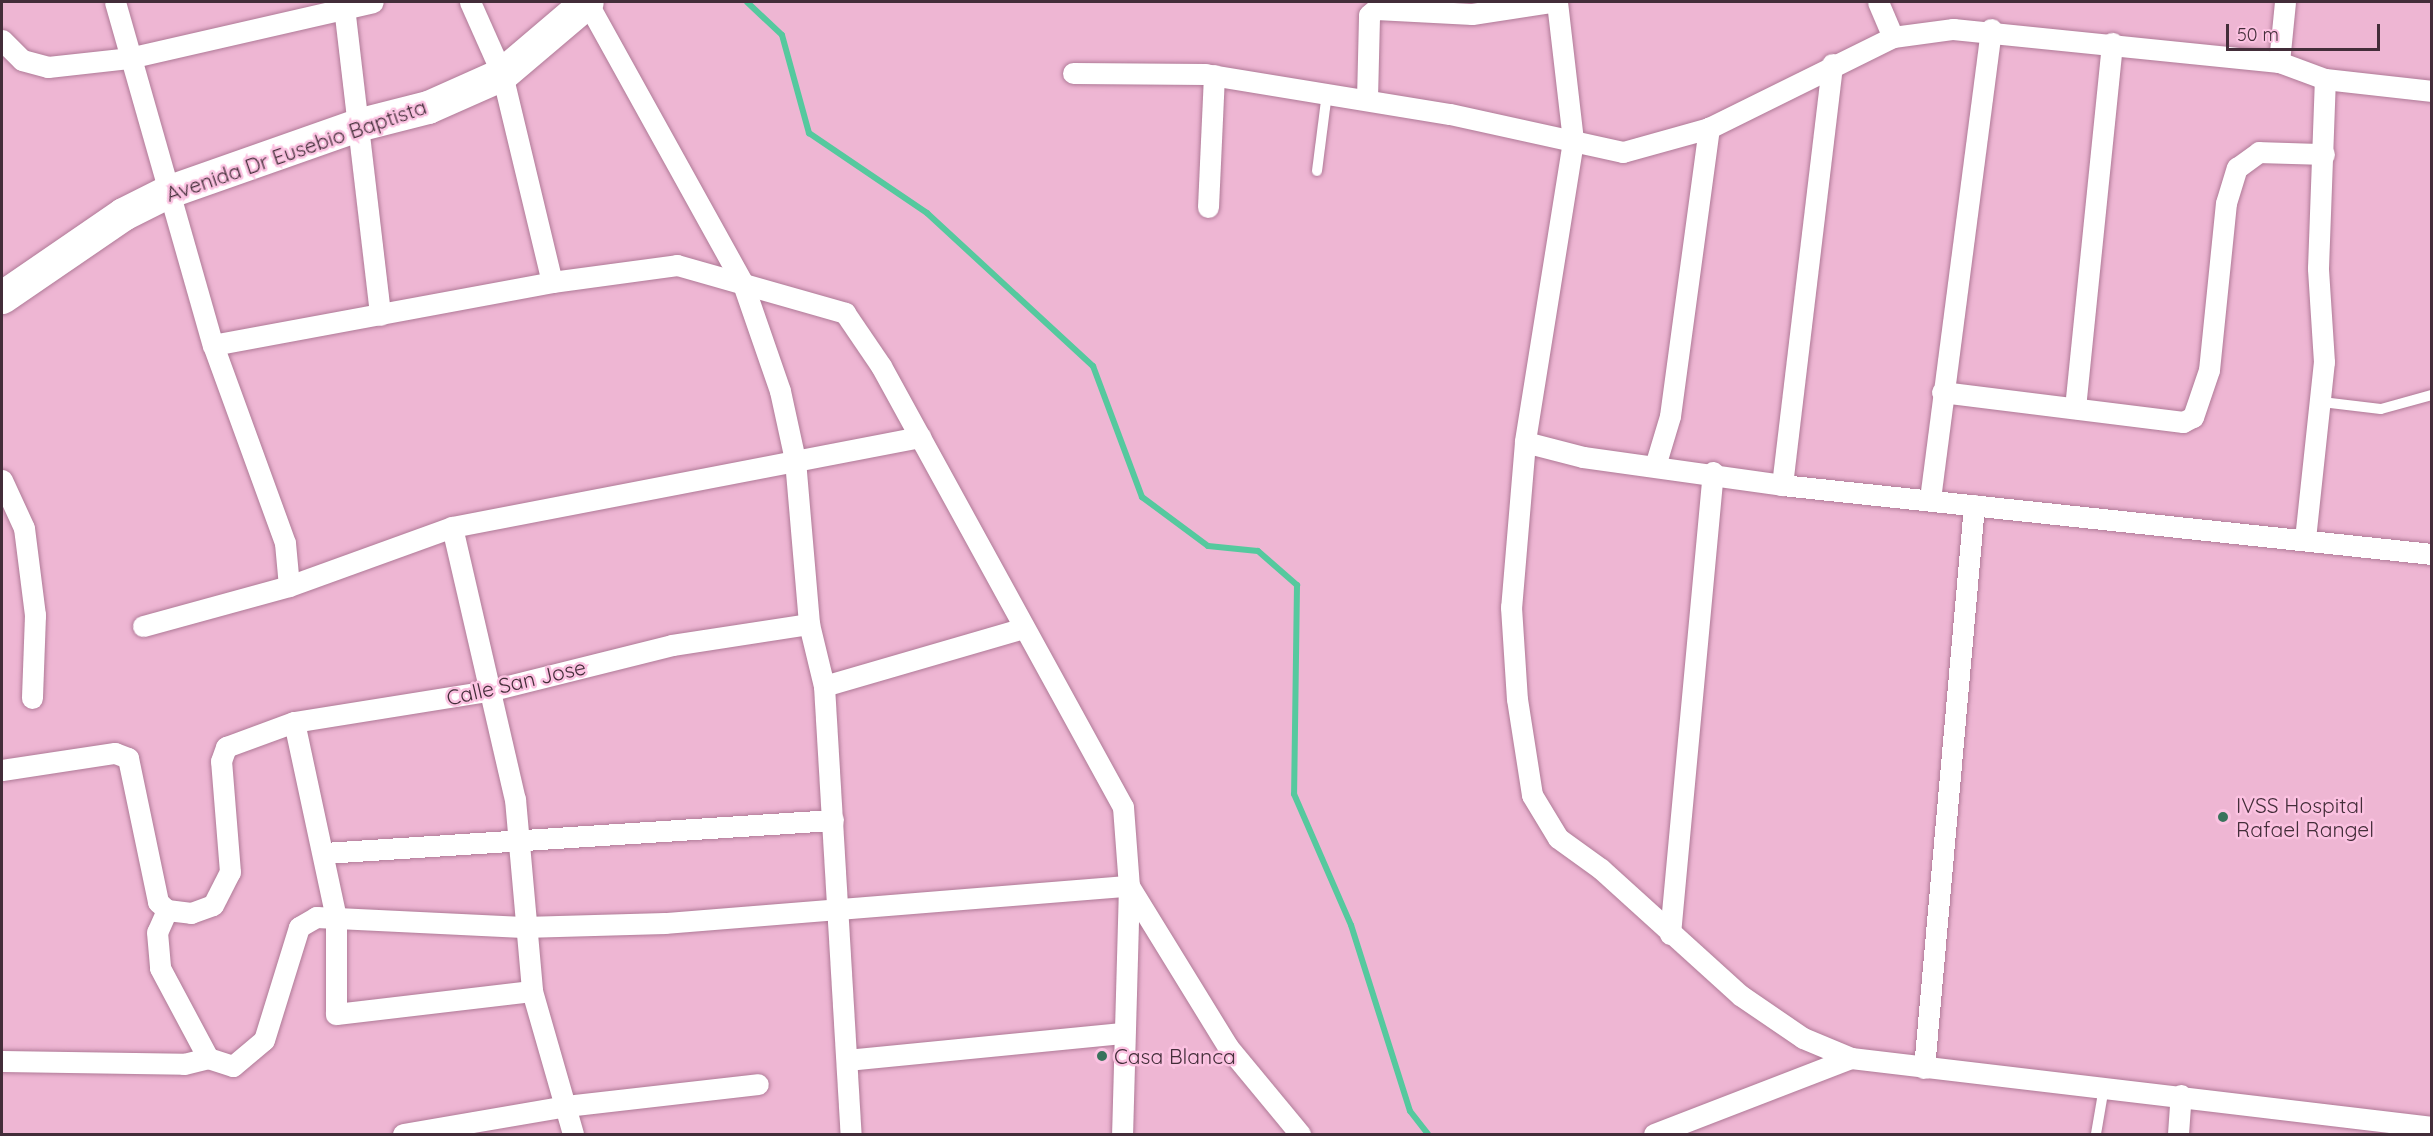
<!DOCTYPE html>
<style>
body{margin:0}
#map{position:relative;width:2433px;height:1136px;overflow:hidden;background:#eeb6d3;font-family:Quicksand,sans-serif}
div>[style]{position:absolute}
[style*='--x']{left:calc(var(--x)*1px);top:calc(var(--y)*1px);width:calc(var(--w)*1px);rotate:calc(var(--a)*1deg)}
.stream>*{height:6px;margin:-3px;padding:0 3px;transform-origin:3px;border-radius:3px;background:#55c99e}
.roads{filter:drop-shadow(0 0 2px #af7a97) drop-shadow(0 0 2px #af7a97)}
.lane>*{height:10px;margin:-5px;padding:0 5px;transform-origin:5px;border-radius:5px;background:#fff}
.street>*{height:21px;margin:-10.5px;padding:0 10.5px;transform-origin:10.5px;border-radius:10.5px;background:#fff}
.primary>*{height:33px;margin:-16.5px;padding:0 16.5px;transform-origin:16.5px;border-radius:16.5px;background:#fff}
.dots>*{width:16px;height:16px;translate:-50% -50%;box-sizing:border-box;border:3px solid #fbc2e1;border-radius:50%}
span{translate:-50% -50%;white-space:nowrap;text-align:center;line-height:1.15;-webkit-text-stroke:5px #fbc2e1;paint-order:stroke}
.street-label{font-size:21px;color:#432d39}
.poi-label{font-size:21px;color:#432d39}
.left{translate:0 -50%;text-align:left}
.frame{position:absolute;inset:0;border:3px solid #432d39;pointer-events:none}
.scale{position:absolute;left:2226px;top:24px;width:154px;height:27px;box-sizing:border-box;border:3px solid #432d39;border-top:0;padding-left:8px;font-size:18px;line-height:21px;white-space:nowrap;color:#432d39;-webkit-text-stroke:4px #fbc2e1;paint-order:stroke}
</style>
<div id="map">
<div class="stream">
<div style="--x:747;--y:2;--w:48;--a:43.3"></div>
<div style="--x:782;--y:35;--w:102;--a:74.6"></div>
<div style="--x:809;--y:133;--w:143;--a:34.1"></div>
<div style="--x:927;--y:213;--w:226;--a:42.7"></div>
<div style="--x:1093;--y:366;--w:140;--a:69.5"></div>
<div style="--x:1142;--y:497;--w:82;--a:36.6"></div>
<div style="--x:1208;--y:546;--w:50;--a:5.7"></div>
<div style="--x:1258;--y:551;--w:52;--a:41.1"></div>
<div style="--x:1297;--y:585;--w:209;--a:90.8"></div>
<div style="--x:1294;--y:794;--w:143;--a:66.5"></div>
<div style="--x:1351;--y:925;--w:195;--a:72.4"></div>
<div style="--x:1410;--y:1111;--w:29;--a:52"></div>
</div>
<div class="roads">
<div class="lane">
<div style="--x:1317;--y:171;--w:79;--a:-82.7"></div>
<div style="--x:2322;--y:402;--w:59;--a:6.8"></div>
<div style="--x:2381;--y:409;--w:53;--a:-15.4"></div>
<div style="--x:2096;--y:1134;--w:48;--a:-80.3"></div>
</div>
<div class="street">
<div style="--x:115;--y:2;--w:357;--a:74.1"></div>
<div style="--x:213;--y:345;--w:211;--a:70"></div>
<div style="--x:285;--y:543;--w:43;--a:84.7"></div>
<div style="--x:470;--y:2;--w:79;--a:66"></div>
<div style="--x:502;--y:74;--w:214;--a:76.5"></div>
<div style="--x:587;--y:2;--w:322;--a:61"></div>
<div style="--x:743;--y:284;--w:113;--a:70.9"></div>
<div style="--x:780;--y:391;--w:71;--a:77.7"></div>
<div style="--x:795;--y:460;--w:165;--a:85.1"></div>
<div style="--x:809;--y:624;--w:64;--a:76.4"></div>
<div style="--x:824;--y:686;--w:449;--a:86.6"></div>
<div style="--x:1557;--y:2;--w:140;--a:83.4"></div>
<div style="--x:1573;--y:141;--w:305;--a:99.1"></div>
<div style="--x:1525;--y:442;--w:166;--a:94.8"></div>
<div style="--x:1511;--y:607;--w:92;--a:86.3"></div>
<div style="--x:1517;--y:699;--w:97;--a:81.1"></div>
<div style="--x:1532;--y:795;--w:50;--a:58.8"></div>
<div style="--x:1558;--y:838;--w:53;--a:35.8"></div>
<div style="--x:1601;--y:869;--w:188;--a:42.2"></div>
<div style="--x:1740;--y:995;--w:76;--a:34.3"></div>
<div style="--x:1803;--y:1038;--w:52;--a:22.6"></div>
<div style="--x:1851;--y:1058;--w:585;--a:6.77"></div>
<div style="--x:1878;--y:2;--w:38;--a:67"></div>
<div style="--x:344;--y:7;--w:310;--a:83.3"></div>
<div style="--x:2;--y:40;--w:28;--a:45"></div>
<div style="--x:22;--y:60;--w:27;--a:15"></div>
<div style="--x:48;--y:67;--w:81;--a:-6.3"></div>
<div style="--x:129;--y:58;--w:250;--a:-12.9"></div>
<div style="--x:2279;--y:62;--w:60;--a:-84.3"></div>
<div style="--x:1073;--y:73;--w:132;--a:0.4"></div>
<div style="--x:1205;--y:74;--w:248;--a:9.3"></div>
<div style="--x:1450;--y:114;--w:177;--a:12.4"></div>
<div style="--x:1623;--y:152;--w:89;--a:-15.6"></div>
<div style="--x:1709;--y:128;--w:205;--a:-26.3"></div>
<div style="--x:1893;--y:37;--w:61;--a:-7.6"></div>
<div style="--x:1953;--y:29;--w:328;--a:5.8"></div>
<div style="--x:2279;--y:62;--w:49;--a:20.3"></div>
<div style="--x:2325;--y:79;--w:108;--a:6.4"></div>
<div style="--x:1367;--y:99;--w:84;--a:-88.6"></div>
<div style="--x:1369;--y:15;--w:9;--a:-41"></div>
<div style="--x:1376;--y:9;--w:96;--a:3"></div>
<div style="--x:1472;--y:14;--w:79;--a:-8.7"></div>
<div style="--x:1208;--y:207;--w:132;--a:-87.4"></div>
<div style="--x:213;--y:345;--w:345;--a:-10.5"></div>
<div style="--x:552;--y:282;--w:126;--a:-7.7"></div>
<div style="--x:677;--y:265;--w:175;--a:15.9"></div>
<div style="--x:845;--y:313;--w:64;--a:55.8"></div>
<div style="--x:881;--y:366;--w:503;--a:61.24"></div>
<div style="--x:1123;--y:807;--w:79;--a:85.7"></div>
<div style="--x:1129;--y:886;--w:189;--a:58.4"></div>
<div style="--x:1228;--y:1047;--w:113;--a:50.4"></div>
<div style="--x:1942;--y:392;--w:243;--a:7.1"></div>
<div style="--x:2183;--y:422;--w:11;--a:-27"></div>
<div style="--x:2193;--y:417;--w:50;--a:-71.2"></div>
<div style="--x:2209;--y:370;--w:168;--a:-84.2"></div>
<div style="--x:2226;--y:203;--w:37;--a:-73"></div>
<div style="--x:2237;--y:168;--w:27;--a:-36"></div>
<div style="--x:2259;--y:152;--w:65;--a:1.8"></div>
<div style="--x:2075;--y:408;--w:367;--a:-84.2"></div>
<div style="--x:1525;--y:442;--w:60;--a:14.5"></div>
<div style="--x:1583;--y:457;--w:201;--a:8"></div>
<div style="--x:1782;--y:485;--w:654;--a:6.06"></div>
<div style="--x:1655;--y:466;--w:52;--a:-73.3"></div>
<div style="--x:1670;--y:416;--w:291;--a:-82.3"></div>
<div style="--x:2;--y:480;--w:53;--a:65.4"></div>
<div style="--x:24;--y:528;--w:88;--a:82.8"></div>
<div style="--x:35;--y:615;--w:83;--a:92.1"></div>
<div style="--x:1782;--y:485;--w:424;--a:-83.2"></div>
<div style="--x:1930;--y:499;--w:474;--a:-82.6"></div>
<div style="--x:452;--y:527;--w:279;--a:77"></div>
<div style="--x:515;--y:799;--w:193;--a:84.9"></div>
<div style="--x:532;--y:991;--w:149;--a:74"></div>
<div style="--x:2305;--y:539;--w:178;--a:-83.9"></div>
<div style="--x:2324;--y:362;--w:94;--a:-93.7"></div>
<div style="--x:2318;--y:268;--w:189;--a:-87.9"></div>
<div style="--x:143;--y:626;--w:151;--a:-15.3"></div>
<div style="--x:289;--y:586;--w:173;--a:-19.9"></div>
<div style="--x:452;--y:527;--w:477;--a:-10.9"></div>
<div style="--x:824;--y:686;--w:207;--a:-16.2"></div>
<div style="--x:294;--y:722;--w:200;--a:77.9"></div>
<div style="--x:336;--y:918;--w:96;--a:90"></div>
<div style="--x:336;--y:1014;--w:197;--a:-6.7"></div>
<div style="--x:2;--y:770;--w:114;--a:-8.6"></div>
<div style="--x:115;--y:753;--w:14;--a:21"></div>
<div style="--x:128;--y:758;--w:147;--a:78.2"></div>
<div style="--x:158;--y:902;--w:12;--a:42"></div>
<div style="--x:167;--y:910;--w:24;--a:7"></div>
<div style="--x:191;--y:913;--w:23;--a:-20"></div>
<div style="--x:213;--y:905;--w:37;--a:-63"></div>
<div style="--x:230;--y:872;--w:111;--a:-94.6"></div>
<div style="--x:221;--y:761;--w:15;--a:-70"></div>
<div style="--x:226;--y:747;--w:72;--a:-20.2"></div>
<div style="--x:294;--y:722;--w:196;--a:-9.1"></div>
<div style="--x:488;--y:691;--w:190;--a:-14"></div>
<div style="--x:672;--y:645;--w:139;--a:-8.7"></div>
<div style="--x:324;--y:853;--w:510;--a:-3.71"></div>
<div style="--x:167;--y:910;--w:24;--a:114"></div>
<div style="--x:157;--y:932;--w:36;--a:85"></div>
<div style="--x:160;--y:968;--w:102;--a:61.9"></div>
<div style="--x:208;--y:1058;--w:26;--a:18"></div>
<div style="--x:233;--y:1066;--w:40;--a:-40"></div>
<div style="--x:264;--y:1040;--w:118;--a:-72.8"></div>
<div style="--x:299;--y:927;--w:20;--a:-30"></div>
<div style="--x:316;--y:917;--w:207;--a:2.8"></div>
<div style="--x:523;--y:927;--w:142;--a:-1.6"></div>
<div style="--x:665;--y:923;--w:465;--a:-4.6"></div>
<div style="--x:1129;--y:886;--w:248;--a:91.6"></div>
<div style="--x:1670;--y:934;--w:464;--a:-84.7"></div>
<div style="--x:847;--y:1060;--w:276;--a:-5.6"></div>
<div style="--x:2;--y:1061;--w:182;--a:0.9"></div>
<div style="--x:184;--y:1064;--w:25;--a:-14"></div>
<div style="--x:1924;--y:1068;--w:565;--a:-84.92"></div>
<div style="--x:403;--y:1134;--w:165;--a:-9.7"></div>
<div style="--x:566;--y:1106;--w:193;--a:-6.5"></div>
<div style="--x:1654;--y:1134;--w:211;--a:-21.1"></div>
<div style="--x:2178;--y:1134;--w:39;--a:-86"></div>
</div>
<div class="primary">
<div style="--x:2;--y:297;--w:147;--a:-34.4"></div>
<div style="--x:123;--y:214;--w:49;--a:-26.6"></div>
<div style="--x:167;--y:192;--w:201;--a:-19.4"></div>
<div style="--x:357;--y:125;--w:73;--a:-14.2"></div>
<div style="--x:428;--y:107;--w:81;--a:-24"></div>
<div style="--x:502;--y:74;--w:111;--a:-40.3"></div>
</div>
</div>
<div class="dots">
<div style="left:2223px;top:817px;background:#39735c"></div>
<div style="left:1102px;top:1056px;background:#39735c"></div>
</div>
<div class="street-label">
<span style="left:296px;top:150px;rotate:-19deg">Avenida Dr Eusebio Baptista</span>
<span style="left:516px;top:682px;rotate:-13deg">Calle San Jose</span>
</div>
<div class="poi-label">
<span class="left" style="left:2236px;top:817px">IVSS Hospital<br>Rafael Rangel</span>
<span class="left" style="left:1114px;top:1056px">Casa Blanca</span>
</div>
<div class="frame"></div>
<div class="scale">50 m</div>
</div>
